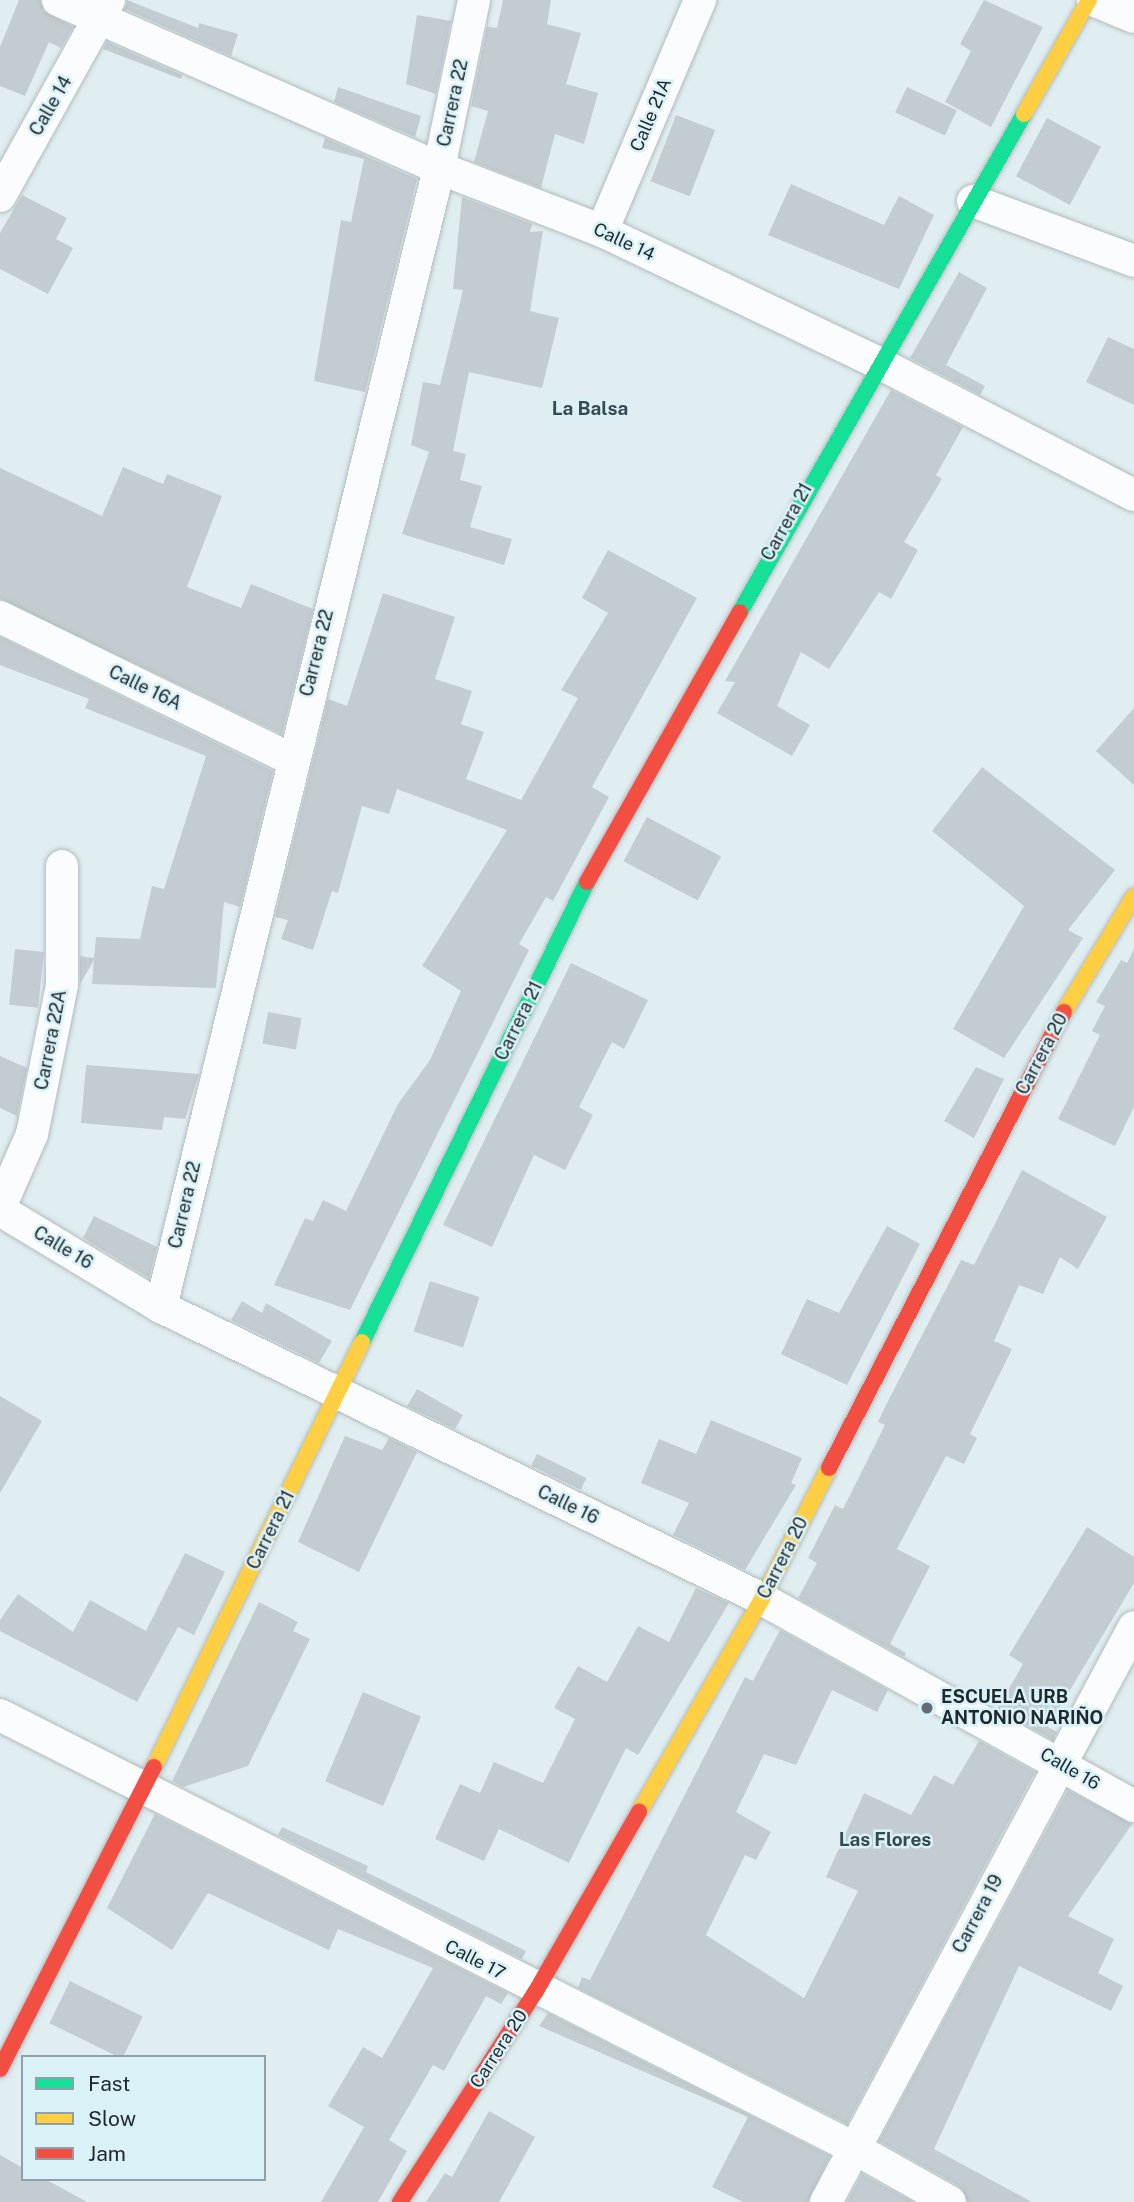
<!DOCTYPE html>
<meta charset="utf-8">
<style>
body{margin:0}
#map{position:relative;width:1134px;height:2202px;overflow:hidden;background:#e1eef1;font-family:"Public Sans",sans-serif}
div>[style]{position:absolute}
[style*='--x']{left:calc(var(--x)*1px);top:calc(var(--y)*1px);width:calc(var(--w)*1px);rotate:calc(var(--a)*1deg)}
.building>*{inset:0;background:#c3ccd1;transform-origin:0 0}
.roads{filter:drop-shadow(0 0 2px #b1bbbe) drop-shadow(0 0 2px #b1bbbe)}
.street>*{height:32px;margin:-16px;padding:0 16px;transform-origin:16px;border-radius:16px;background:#fafcfd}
.fast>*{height:16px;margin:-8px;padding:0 8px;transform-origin:8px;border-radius:8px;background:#16e098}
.slow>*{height:16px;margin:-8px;padding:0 8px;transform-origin:8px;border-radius:8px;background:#ffcf43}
.jam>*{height:16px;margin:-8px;padding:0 8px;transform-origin:8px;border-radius:8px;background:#f24e42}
.dots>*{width:19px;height:19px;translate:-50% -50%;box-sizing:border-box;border:4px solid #daf1f8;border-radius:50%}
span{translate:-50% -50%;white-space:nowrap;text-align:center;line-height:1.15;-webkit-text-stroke:5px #daf1f8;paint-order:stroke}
.street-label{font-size:18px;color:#1f282a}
.poi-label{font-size:18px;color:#1f282a;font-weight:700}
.left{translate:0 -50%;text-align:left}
.neighbourhood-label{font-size:19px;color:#364a50;font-weight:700}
.legend{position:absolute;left:21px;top:2055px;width:245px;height:126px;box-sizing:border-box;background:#daf1f8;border:2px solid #8fa1a6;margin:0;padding:9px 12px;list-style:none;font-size:21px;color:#1f282a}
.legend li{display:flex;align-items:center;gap:14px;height:35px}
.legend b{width:35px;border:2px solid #8fa1a6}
</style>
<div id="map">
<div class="building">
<div style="clip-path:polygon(19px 0,40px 0,44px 11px,73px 27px,61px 48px,49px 42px,25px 96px,0 86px,0 47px)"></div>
<div style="clip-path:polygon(127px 0,198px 28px,199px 23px,238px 34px,231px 56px,125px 9px)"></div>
<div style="clip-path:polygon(503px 0,551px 0,547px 24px,581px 33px,566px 84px,598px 93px,584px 144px,555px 134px,541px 188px,474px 162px,488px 111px,471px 106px,487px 27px,497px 28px)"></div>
<div style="clip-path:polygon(984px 0,1043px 27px,991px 127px,945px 102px,971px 51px,960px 44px)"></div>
<div style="clip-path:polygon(417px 15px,451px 21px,436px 94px,406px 84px)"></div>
<div style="clip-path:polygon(107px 42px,182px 75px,181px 79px,103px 49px)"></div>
<div style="clip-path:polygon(338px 87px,421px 116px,415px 137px,334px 102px)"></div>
<div style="left:907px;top:87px;width:55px;height:28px;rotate:25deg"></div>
<div style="left:676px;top:115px;width:42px;height:71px;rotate:21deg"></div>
<div style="left:1047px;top:118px;width:61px;height:66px;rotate:28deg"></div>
<div style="clip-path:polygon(325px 138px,417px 179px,365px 392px,314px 381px,341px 220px,351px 222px,364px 159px,322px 148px)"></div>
<div style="clip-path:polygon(791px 184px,884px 225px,899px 196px,934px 215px,899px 289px,768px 235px)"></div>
<div style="clip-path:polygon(22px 195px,67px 218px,56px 239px,73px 248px,48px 294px,0 269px,0 233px)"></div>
<div style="clip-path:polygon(462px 197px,532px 224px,530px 232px,543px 231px,530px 311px,559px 318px,542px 388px,469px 372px,453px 451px,466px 454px,460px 480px,482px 486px,470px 527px,512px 539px,504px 565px,402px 534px,429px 452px,411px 445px,423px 382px,440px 385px,463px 290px,453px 289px)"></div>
<div style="clip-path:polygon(959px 272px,987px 288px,946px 365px,985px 386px,980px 395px,910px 358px)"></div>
<div style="clip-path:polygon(1108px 337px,1134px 349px,1134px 405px,1086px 382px)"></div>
<div style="clip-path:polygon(891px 390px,963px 427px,936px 475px,942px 479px,904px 542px,918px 550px,891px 599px,879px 592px,829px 669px,801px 652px,777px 706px,810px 725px,792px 756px,717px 713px,735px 682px,725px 681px)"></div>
<div style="clip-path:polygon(123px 467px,163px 484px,167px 474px,222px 496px,187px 587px,241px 608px,251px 584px,313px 609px,282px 734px,0 599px,0 468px,102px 516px)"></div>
<div style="clip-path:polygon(608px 550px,697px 598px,592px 787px,609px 797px,553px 901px,546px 897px,519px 944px,529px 950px,350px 1310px,274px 1285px,305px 1218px,313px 1221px,323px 1200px,346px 1211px,398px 1104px,430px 1060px,461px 991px,422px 966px,507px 830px,397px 789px,389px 814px,362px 806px,338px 893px,332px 891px,313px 950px,281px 939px,288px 920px,275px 917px,328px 699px,347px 706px,383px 593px,455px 617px,435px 679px,472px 691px,461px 724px,484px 732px,466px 779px,521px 800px,578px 698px,561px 690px,608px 613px,582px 598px)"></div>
<div style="clip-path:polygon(0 637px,273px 771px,240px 907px,224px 902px,216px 988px,92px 984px,94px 960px,80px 984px,80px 956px,94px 958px,96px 937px,140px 939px,152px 886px,164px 889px,206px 756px,85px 708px,89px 699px,0 665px)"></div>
<div style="clip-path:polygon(1134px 708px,1134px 785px,1096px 751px)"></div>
<div style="clip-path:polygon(982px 767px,1115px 870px,1068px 930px,1083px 938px,1004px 1058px,953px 1029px,1024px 906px,932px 831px)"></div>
<div style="left:647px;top:817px;width:84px;height:50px;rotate:28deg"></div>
<div style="left:15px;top:949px;width:29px;height:56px;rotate:6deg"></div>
<div style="clip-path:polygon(1134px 949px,1134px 1107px,1115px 1146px,1058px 1119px,1100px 1035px,1092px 1031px,1105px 1006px,1096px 1002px,1121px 960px,1127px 963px)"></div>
<div style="clip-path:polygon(571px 963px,648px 1000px,624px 1049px,612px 1042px,579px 1107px,593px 1115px,565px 1170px,534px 1155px,492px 1247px,443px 1225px)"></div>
<div style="left:268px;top:1012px;width:34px;height:32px;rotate:10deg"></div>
<div style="clip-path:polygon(0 1056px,27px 1068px,17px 1116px,0 1108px)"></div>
<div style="clip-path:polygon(86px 1065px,126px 1068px,199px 1074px,185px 1119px,164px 1117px,162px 1130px,81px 1123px)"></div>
<div style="clip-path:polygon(976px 1067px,1004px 1079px,974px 1138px,944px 1121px)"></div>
<div style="clip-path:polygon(1022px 1170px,1107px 1217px,1078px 1269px,1060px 1257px,1043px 1294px,1019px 1285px,994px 1341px,1012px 1349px,970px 1434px,977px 1438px,964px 1464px,946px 1456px,897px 1549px,930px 1566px,890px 1644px,906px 1653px,904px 1657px,798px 1598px,817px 1563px,808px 1558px,835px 1505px,843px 1509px,885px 1425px,878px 1422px,887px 1403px,961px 1260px,974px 1265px)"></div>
<div style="clip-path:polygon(94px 1216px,157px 1247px,149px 1278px,83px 1238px)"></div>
<div style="clip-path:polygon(887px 1226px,920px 1244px,847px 1385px,781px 1354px,807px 1299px,839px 1313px)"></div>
<div style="left:430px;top:1281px;width:52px;height:53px;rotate:18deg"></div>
<div style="clip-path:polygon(242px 1301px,262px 1313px,266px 1303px,332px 1341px,319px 1363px,231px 1320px)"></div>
<div style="clip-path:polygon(417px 1389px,463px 1415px,455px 1429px,407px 1406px)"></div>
<div style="clip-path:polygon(0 1396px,42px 1421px,0 1493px)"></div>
<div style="clip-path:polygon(711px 1420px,802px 1458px,791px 1483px,796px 1485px,745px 1570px,673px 1535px,689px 1503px,641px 1483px,659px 1439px,696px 1454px)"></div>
<div style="clip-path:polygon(345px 1436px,382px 1450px,389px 1438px,417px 1452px,359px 1572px,298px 1542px)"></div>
<div style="left:537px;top:1454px;width:55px;height:13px;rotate:26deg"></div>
<div style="clip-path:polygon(1087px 1527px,1134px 1557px,1134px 1583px,1048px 1727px,1057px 1732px,1053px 1740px,997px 1709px,1023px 1664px,1009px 1655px)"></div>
<div style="clip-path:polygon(185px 1553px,225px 1572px,194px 1635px,178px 1627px,137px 1702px,0 1631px,0 1620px,18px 1594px,73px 1632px,90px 1600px,146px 1631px)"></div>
<div style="clip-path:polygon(696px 1588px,729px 1603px,638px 1755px,626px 1748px,569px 1863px,499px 1829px,484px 1861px,435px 1839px,460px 1784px,480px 1793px,494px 1762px,543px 1783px,575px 1719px,554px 1708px,578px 1666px,607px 1682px,638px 1626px,669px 1642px)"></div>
<div style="clip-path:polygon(259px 1602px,298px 1622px,293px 1631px,310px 1639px,248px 1766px,183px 1787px,172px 1781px)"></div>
<div style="clip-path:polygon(780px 1630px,888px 1690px,877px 1712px,832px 1690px,796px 1765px,764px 1754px,736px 1812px,771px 1832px,756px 1860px,745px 1855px,706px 1935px,804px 1998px,858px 1891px,826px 1877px,864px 1793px,911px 1815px,934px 1775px,953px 1785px,979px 1741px,1035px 1772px,847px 2124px,578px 1988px,582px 1977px,590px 1980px,745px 1677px,753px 1681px)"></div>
<div style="left:363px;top:1692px;width:63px;height:97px;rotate:23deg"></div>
<div style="clip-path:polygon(1068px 1790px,1132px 1824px,1068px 1916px,1114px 1939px,1098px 1973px,1123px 1986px,1111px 2011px,1019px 1966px,934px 2149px,1032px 2202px,968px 2202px,959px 2186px,879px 2141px)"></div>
<div style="clip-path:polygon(155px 1814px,508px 1993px,501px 2004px,486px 1996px,444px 2071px,433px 2065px,389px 2140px,407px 2151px,378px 2202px,321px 2202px,364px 2127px,328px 2106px,363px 2047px,382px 2058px,433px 1968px,338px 1929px,329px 1950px,208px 1893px,172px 1950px,107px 1908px)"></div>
<div style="clip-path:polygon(282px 1827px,368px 1866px,366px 1872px,526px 1951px,522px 1959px,278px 1835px)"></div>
<div style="left:70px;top:1981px;width:81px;height:47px;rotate:26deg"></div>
<div style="clip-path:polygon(548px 2013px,830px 2156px,808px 2202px,743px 2202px,712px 2187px,748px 2117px,539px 2026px)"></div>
<div style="clip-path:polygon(489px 2111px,535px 2137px,499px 2202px,426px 2202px,445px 2173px,452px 2177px)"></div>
<div style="clip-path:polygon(0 2155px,23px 2168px,23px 2179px,45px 2179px,87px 2202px,0 2202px)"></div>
<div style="clip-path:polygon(862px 2174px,913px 2202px,847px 2202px)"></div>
</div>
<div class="roads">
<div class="street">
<div style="--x:58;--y:0;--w:416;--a:23.8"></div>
<div style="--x:439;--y:168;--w:175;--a:21.1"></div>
<div style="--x:602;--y:231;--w:305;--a:25.5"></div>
<div style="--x:877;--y:362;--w:289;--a:27.4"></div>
<div style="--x:1093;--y:0;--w:44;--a:22.5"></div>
<div style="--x:0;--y:196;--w:224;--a:-60.9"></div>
<div style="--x:973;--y:201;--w:172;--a:20.4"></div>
<div style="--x:602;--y:231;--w:251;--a:-67"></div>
<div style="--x:0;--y:617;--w:324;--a:26"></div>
<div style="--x:0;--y:1207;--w:80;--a:-66.3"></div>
<div style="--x:32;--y:1134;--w:152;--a:-78.6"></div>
<div style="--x:62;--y:985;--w:119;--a:-90"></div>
<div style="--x:0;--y:1210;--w:188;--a:31.1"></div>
<div style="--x:161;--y:1307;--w:668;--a:25.91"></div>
<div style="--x:762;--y:1599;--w:426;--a:29.1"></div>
<div style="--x:161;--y:1307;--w:1172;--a:-76.28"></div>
<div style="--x:439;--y:168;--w:172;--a:-78.2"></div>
<div style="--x:0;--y:1715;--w:957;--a:26.89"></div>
<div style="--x:854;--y:2148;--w:110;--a:29.4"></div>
<div style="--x:826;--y:2202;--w:652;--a:-61.82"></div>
</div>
<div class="fast">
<div style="--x:740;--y:612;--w:573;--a:-60.3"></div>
<div style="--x:362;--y:1342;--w:512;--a:-63.94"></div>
</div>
<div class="slow">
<div style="--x:1024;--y:114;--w:131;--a:-60.3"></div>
<div style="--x:1064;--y:1012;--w:135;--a:-58.9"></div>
<div style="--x:154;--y:1767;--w:473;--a:-63.9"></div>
<div style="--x:639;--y:1812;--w:246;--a:-60"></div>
<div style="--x:762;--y:1599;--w:147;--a:-62.9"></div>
</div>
<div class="jam">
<div style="--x:587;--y:882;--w:310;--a:-60.5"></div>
<div style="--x:829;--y:1468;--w:513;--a:-62.74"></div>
<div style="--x:0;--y:2069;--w:339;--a:-63"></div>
<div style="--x:400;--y:2202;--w:251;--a:-57.2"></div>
<div style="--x:536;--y:1991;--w:207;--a:-60.1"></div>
</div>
</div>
<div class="dots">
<div style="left:927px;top:1708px;background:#636d70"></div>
</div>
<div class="street-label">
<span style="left:453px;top:103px;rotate:-78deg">Carrera 22</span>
<span style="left:51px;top:106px;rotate:-60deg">Calle 14</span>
<span style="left:651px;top:115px;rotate:-67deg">Calle 21A</span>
<span style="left:624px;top:242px;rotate:25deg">Calle 14</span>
<span style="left:787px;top:522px;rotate:-61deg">Carrera 21</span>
<span style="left:317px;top:653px;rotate:-76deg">Carrera 22</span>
<span style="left:145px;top:688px;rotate:26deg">Calle 16A</span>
<span style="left:519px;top:1021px;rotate:-64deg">Carrera 21</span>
<span style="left:51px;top:1040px;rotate:-79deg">Carrera 22A</span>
<span style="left:1042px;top:1054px;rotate:-62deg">Carrera 20</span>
<span style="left:185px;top:1205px;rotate:-77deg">Carrera 22</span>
<span style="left:63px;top:1248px;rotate:31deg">Calle 16</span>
<span style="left:568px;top:1505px;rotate:26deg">Calle 16</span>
<span style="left:271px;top:1530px;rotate:-64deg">Carrera 21</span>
<span style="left:783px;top:1558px;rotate:-63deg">Carrera 20</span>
<span style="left:1070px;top:1769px;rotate:30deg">Calle 16</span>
<span style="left:978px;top:1914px;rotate:-62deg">Carrera 19</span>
<span style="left:475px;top:1960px;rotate:27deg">Calle 17</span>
<span style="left:499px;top:2049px;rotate:-57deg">Carrera 20</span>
</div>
<div class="poi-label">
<span class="left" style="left:941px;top:1708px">ESCUELA URB<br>ANTONIO NARIÑO</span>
</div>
<div class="neighbourhood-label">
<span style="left:590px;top:409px">La Balsa</span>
<span style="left:885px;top:1840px">Las Flores</span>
</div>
<ul class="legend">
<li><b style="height:9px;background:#16e098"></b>Fast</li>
<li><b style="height:9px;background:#ffcf43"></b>Slow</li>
<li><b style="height:9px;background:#f24e42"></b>Jam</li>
</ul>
</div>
